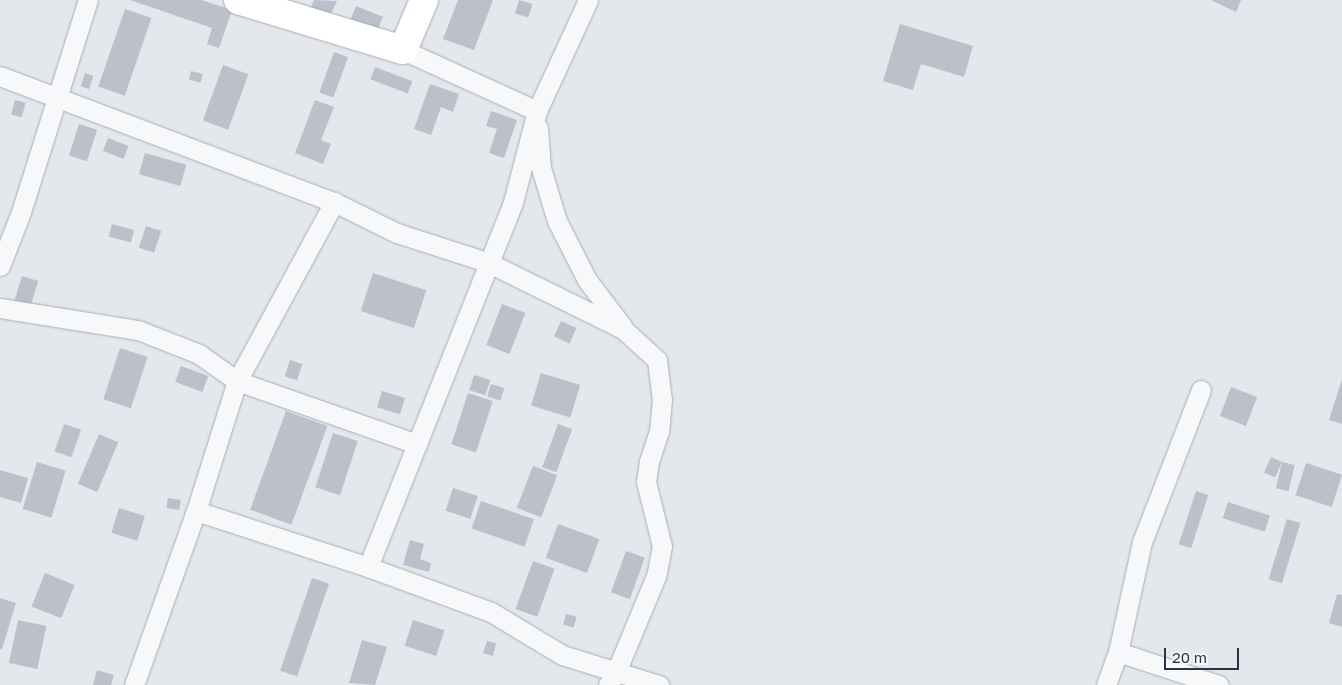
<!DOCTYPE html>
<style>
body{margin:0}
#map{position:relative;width:1342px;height:685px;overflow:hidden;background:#e4e7ec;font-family:"Golos Text",sans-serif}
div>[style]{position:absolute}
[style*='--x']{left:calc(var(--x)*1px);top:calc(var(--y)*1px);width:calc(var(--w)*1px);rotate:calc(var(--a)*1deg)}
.building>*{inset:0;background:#bbc0ca;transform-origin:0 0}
.roads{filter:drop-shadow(0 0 1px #a9aeb7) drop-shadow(0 0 1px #a9aeb7)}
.street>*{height:19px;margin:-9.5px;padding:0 9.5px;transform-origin:9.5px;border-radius:9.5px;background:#f7f8fa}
.secondary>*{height:28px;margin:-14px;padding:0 14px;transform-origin:14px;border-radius:14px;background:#fff}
span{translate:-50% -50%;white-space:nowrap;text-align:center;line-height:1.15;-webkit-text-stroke:4.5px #f4f6f9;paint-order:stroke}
.scale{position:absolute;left:1164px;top:648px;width:75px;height:22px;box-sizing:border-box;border:2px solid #2b3445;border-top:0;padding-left:6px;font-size:15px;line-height:18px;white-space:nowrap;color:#2b3445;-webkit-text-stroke:4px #f4f6f9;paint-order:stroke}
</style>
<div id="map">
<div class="building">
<div style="clip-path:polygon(130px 0,201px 0,232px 10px,219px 48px,207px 44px,212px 28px)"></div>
<div style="clip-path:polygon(314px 0,337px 1px,328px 20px,309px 11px)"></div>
<div style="clip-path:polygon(458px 0,493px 0,474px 50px,443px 39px)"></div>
<div style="left:519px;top:0;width:14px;height:14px;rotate:17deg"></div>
<div style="clip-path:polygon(1211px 0,1241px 0,1236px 12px)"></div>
<div style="left:356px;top:6px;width:29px;height:22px;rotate:22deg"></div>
<div style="left:125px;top:9px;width:28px;height:82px;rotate:19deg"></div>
<div style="clip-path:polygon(900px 24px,973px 46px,964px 77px,921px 64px,913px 90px,883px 81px)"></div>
<div style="left:334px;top:52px;width:15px;height:43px;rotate:20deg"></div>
<div style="left:223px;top:65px;width:27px;height:59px;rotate:20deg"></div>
<div style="left:375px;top:67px;width:40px;height:13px;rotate:21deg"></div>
<div style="left:191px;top:71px;width:12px;height:9px;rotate:14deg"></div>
<div style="left:85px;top:73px;width:9px;height:14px;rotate:18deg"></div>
<div style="clip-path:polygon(430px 84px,459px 94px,453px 112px,441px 107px,431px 135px,414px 129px)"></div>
<div style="left:15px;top:100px;width:11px;height:15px;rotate:15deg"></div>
<div style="clip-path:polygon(315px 100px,334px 107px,321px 140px,331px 144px,323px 164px,295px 153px)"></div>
<div style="clip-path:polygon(491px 111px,517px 120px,504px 158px,489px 153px,497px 129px,486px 126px)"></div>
<div style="left:79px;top:124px;width:19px;height:33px;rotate:18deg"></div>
<div style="left:108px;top:138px;width:22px;height:14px;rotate:21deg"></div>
<div style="left:145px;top:153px;width:43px;height:22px;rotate:16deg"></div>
<div style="left:112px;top:224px;width:23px;height:13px;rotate:15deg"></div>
<div style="left:146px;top:226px;width:16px;height:23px;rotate:18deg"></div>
<div style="left:373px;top:273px;width:56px;height:40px;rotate:18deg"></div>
<div style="left:22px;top:276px;width:17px;height:28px;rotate:17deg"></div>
<div style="left:502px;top:304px;width:25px;height:44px;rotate:21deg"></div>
<div style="left:561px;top:321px;width:17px;height:17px;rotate:24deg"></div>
<div style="left:120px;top:348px;width:29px;height:54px;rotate:18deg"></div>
<div style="left:290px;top:360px;width:13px;height:17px;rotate:18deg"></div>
<div style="left:181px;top:366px;width:29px;height:17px;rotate:20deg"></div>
<div style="left:541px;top:373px;width:41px;height:34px;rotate:17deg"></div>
<div style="left:474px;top:375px;width:17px;height:16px;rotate:17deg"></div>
<div style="clip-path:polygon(1342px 379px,1342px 424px,1329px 420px)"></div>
<div style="left:491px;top:384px;width:14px;height:13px;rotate:17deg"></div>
<div style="left:1231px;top:387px;width:28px;height:31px;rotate:21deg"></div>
<div style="left:382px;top:391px;width:24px;height:17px;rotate:17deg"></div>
<div style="left:468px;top:393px;width:26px;height:54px;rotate:18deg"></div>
<div style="left:286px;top:411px;width:44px;height:105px;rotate:20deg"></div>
<div style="left:64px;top:424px;width:18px;height:29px;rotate:19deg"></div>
<div style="left:558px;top:424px;width:15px;height:46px;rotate:20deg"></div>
<div style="left:333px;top:433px;width:26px;height:57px;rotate:18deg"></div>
<div style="left:99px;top:434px;width:21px;height:54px;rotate:23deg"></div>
<div style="left:1271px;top:457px;width:12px;height:17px;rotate:24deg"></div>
<div style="left:37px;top:462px;width:30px;height:49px;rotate:17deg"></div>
<div style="left:1282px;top:462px;width:13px;height:27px;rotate:13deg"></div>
<div style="left:1306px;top:463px;width:38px;height:34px;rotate:18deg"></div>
<div style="left:533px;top:466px;width:26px;height:45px;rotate:21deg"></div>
<div style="clip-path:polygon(0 470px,28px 478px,21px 503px,0 497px)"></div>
<div style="left:453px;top:488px;width:26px;height:24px;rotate:18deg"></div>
<div style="left:1196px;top:491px;width:13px;height:56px;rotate:18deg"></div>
<div style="left:168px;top:498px;width:13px;height:10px;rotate:9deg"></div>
<div style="left:481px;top:501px;width:56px;height:29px;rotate:19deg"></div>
<div style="left:1228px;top:502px;width:44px;height:17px;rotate:18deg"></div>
<div style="left:119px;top:508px;width:27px;height:26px;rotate:17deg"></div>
<div style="left:1287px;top:519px;width:14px;height:63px;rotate:17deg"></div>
<div style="left:558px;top:524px;width:44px;height:36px;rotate:20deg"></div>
<div style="clip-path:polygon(410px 540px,424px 544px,420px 559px,431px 563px,429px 572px,403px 565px)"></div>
<div style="left:626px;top:551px;width:20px;height:44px;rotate:20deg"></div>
<div style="left:533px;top:561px;width:23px;height:51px;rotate:20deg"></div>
<div style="left:45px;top:573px;width:32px;height:36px;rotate:22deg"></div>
<div style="left:312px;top:578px;width:18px;height:98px;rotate:19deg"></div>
<div style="clip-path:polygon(1337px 594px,1342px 595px,1342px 627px,1329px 623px)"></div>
<div style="clip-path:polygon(0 598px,16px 603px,2px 649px,0 649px)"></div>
<div style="left:566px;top:614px;width:11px;height:11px;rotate:15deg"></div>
<div style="left:18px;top:620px;width:29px;height:44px;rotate:12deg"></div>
<div style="left:413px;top:620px;width:33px;height:27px;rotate:18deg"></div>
<div style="clip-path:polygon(362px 640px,387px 647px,375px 685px,349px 683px)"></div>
<div style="clip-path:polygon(487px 641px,496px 643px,493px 656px,483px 653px)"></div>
<div style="clip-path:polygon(97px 670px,114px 675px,111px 685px,93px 685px)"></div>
</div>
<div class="roads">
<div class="street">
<div style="--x:403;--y:50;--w:147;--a:24.5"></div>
<div style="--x:0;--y:76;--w:357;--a:20.7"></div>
<div style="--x:334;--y:202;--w:70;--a:26.2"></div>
<div style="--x:397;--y:233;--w:95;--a:17.9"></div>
<div style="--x:487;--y:262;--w:152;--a:26.2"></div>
<div style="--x:623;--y:329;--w:46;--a:42.4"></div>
<div style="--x:657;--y:360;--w:39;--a:83"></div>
<div style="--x:662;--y:399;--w:32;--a:95"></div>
<div style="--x:659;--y:431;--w:32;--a:108"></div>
<div style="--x:649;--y:461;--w:21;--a:98"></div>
<div style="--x:646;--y:482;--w:66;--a:76"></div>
<div style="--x:662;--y:546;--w:31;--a:101"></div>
<div style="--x:656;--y:576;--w:104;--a:112.6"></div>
<div style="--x:616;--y:672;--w:15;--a:122"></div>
<div style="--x:538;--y:128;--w:40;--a:85.7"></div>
<div style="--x:541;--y:168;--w:55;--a:73.2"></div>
<div style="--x:557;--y:221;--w:66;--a:63"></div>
<div style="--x:587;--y:280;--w:58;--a:52.7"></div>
<div style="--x:0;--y:266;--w:58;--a:-68.7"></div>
<div style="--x:21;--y:212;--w:222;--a:-72.5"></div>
<div style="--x:0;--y:308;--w:140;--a:9.1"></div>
<div style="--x:138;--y:330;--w:66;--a:21.5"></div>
<div style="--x:199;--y:354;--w:47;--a:35.4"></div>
<div style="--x:237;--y:381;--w:191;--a:19.3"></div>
<div style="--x:196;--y:511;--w:181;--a:18"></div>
<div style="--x:368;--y:567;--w:131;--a:20.1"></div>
<div style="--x:491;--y:612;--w:83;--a:31.2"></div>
<div style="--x:562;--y:655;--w:102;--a:17.2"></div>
<div style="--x:368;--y:567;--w:393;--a:-68.3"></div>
<div style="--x:513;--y:202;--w:94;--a:-75.2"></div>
<div style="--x:537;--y:111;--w:122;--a:-65.3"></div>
<div style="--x:1118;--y:652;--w:106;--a:18.1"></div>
<div style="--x:134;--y:685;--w:185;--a:-70.4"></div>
<div style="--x:196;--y:511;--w:136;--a:-72.5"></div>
<div style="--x:237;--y:381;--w:204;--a:-61.5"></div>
<div style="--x:1106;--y:685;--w:35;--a:-70"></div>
<div style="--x:1118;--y:652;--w:113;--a:-77.7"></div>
<div style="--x:1142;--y:542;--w:163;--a:-68.8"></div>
</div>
<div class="secondary">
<div style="--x:238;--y:0;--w:172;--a:16.9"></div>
<div style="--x:403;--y:50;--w:54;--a:-67.2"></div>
</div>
</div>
<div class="scale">20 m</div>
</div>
